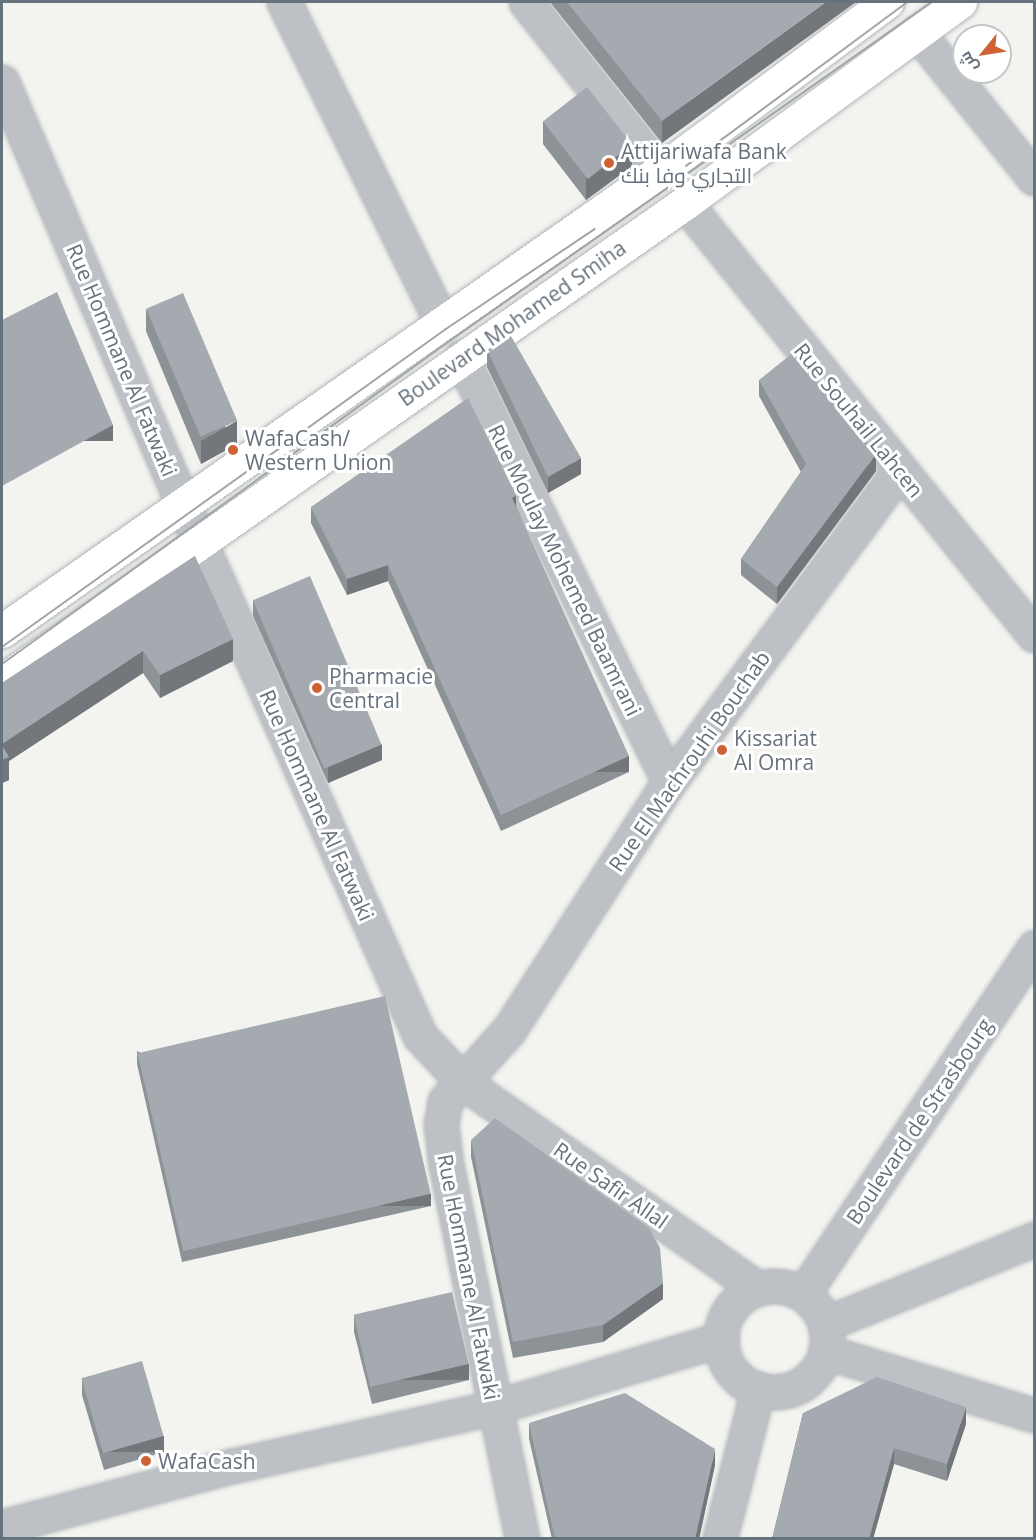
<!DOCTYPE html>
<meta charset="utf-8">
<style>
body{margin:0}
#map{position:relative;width:1036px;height:1540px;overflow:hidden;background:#f3f4f0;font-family:"Open Sans",Cairo,sans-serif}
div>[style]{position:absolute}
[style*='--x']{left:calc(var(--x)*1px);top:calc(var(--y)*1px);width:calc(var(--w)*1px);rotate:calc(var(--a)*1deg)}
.roads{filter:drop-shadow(0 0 2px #b2b6ba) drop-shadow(0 0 2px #b2b6ba)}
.street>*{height:33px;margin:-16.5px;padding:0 16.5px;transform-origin:16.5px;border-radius:16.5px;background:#bdc0c4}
.street>.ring{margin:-16.5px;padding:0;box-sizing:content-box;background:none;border:33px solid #bdc0c4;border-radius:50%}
.secondary>*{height:33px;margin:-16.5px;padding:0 16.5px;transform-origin:16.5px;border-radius:16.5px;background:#fff}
.tram>*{height:1.5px;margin:-0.75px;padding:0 0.75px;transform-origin:0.75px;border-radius:0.75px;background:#a1a5aa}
.wall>*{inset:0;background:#8d9297}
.shaded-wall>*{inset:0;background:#73777b;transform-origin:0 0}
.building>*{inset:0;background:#a4aab0;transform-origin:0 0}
.dots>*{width:16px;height:16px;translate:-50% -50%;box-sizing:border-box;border:3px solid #fff;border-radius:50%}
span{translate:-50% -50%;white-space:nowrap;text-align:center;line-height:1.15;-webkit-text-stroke:6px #fff;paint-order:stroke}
.poi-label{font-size:21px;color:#66727e}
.left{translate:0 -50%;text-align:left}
.street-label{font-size:21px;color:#66727e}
.frame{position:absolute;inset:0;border:3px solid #66727e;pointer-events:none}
.north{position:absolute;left:952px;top:24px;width:60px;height:60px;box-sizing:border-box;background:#fff;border:2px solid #c2c7cb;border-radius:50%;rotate:240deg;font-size:16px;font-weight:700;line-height:24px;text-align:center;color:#66727e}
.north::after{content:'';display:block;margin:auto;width:21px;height:27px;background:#cf6234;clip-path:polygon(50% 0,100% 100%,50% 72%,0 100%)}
</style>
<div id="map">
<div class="roads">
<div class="street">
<div style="--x:284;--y:2;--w:356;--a:63.8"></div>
<div style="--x:526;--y:2;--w:216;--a:51.6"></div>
<div style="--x:917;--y:32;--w:187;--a:51.3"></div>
<div style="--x:2;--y:82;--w:459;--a:66.8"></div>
<div style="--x:183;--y:504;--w:582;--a:65.99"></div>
<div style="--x:420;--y:1036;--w:64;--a:46.9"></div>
<div style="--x:464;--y:1083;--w:358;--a:35"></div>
<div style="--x:685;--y:203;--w:555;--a:51.07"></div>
<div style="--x:461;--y:357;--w:473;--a:63.9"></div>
<div class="ring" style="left:721px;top:1286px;width:73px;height:73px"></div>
<div style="--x:803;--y:1294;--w:417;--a:-56.3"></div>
<div style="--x:825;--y:1324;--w:226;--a:-22.1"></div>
<div style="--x:826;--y:1352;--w:217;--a:16.9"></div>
<div style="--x:2;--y:1527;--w:238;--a:-14.9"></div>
<div style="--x:232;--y:1466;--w:270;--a:-12.6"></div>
<div style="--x:495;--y:1407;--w:237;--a:-16.7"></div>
<div style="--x:522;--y:1538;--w:381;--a:-101.5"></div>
<div style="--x:446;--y:1165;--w:41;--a:-97"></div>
<div style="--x:441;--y:1124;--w:23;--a:-80"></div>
<div style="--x:445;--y:1101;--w:96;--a:-48"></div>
<div style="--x:509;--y:1030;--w:295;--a:-57.2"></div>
<div style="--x:669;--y:782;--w:387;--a:-53.5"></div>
<div style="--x:720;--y:1538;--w:154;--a:-75.7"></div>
</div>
<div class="secondary">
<div style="--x:2;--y:631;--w:803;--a:-34.96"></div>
<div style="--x:660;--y:171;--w:283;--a:-36.7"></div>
<div style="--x:2;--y:681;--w:834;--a:-34.99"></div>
<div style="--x:685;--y:203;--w:341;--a:-36.2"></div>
</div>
</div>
<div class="tram">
<div style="--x:686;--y:166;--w:276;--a:-36.5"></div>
<div style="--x:2;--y:647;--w:546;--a:-35.61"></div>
<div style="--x:446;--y:329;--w:179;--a:-33.9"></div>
<div style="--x:2;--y:664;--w:554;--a:-35.81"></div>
<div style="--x:451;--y:340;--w:588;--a:-35.1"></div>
</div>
<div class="wall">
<div style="clip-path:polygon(550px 2px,754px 2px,662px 143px)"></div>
<div style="clip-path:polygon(543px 121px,632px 166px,586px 200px,543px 144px)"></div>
<div style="clip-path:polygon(146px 309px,237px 444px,201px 464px,146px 331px)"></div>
<div style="clip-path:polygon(487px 350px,581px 474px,548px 493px,487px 367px)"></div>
<div style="clip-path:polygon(759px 380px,876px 471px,777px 604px,741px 575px,741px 559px,801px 472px,759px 396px)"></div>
<div style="clip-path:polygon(516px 506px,629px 772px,501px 831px,388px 581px,347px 595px,311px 523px,311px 507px)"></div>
<div style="clip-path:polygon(195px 556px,233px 661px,160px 698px,143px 673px,9px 761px,9px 780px,2px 783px,2px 683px)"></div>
<div style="clip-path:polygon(253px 600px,382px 760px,328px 783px,253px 616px)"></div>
<div style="clip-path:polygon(137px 1051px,431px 1206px,182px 1262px,137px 1064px)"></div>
<div style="clip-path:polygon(471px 1140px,663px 1299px,603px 1342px,513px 1358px,471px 1157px)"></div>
<div style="clip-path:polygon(354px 1316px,469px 1380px,372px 1404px,354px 1332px)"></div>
<div style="clip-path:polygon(82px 1379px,164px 1452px,104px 1470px,82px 1395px)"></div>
<div style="clip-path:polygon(803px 1413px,966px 1424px,947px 1481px,894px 1464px,873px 1539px,772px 1539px)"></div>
<div style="clip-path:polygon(529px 1423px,715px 1465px,699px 1539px,552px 1539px,529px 1439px)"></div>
</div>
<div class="shaded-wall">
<div style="clip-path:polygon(826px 2px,856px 2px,662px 143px,662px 121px)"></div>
<div style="clip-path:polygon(632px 144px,632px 166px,586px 200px,586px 177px)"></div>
<div style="clip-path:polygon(237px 421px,237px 444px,201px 464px,201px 441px)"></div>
<div style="left:113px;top:425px;width:16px;height:127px;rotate:90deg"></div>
<div style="clip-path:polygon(876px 454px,876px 471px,777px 604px,777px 587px)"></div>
<div style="clip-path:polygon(581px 458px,581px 474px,548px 493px,548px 477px)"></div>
<div style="clip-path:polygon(516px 495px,516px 512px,512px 498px)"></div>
<div style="clip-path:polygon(388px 565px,388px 581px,347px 595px,347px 579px)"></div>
<div style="clip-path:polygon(233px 639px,233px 661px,160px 698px,160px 675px)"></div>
<div style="clip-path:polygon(143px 651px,143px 673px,9px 761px,9px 780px,2px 783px,2px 744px)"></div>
<div style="clip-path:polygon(382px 744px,382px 760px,328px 783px,328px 766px)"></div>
<div style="left:629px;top:756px;width:16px;height:141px;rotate:90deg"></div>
<div style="left:431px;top:1194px;width:12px;height:255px;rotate:90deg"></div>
<div style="clip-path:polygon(663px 1283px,663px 1299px,603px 1342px,603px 1325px)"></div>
<div style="left:469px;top:1364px;width:16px;height:100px;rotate:90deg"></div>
<div style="clip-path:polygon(966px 1407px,966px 1424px,947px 1481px,947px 1464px)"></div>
<div style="left:164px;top:1436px;width:16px;height:63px;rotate:90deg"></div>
<div style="clip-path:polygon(894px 1448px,894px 1464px,873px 1539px,869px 1539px)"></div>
<div style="clip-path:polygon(715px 1449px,715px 1465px,699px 1539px,695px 1539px)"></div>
</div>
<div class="building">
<div style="clip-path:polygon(567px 2px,754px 2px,755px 3px,757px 2px,826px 2px,662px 121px)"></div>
<div style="left:587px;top:87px;width:73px;height:56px;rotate:52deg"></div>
<div style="clip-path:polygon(57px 292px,113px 425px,2px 486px,2px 320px)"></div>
<div style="left:183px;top:293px;width:139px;height:40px;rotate:67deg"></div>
<div style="clip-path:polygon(511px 336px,581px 458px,548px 477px,487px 350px)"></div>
<div style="clip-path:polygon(794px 352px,876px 454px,777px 587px,741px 559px,806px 464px,759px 380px)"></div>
<div style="clip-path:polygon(468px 398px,516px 495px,512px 498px,629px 756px,501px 815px,388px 565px,347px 579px,311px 507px)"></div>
<div style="clip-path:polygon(195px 556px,233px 639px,160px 675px,143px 651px,2px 744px,2px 683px)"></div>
<div style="left:310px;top:576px;width:183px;height:62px;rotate:67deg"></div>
<div style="clip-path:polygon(2px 745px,9px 757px,2px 760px)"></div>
<div style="left:385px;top:996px;width:203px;height:254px;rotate:77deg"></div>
<div style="clip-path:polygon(495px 1118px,649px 1228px,660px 1248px,663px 1283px,603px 1325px,513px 1342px,471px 1140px)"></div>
<div style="left:452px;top:1292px;width:74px;height:101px;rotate:77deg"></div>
<div style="left:142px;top:1361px;width:78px;height:63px;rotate:74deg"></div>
<div style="clip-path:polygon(877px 1377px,966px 1407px,947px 1464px,894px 1448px,869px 1539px,772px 1539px,803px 1413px)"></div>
<div style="clip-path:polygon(625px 1393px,715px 1449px,695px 1539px,555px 1539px,529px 1423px)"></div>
</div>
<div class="dots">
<div style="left:609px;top:163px;background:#cf6234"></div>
<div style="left:233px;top:450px;background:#cf6234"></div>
<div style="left:317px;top:688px;background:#cf6234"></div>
<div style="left:722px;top:750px;background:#cf6234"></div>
<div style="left:146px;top:1461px;background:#cf6234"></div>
</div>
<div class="poi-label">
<span class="left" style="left:621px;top:163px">Attijariwafa Bank<br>التجاري وفا بنك</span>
<span class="left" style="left:245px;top:450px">WafaCash/<br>Western Union</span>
<span class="left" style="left:329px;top:688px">Pharmacie<br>Central</span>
<span class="left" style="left:734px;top:750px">Kissariat<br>Al Omra</span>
<span class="left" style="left:158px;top:1461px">WafaCash</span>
</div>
<div class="street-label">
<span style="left:512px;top:323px;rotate:-35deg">Boulevard Mohamed Smiha</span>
<span style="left:122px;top:360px;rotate:67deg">Rue Hommane Al Fatwaki</span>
<span style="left:859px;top:420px;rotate:51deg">Rue Souhail Lahcen</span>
<span style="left:565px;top:570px;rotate:64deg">Rue Moulay Mohemed Baamrani</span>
<span style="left:689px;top:761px;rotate:-55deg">Rue El Machrouhi Bouchab</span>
<span style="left:317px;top:805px;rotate:66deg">Rue Hommane Al Fatwaki</span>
<span style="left:919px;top:1121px;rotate:-56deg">Boulevard de Strasbourg</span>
<span style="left:611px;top:1185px;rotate:35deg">Rue Safir Allal</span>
<span style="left:469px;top:1277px;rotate:79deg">Rue Hommane Al Fatwaki</span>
</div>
<div class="frame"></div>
<div class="north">ش</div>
</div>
